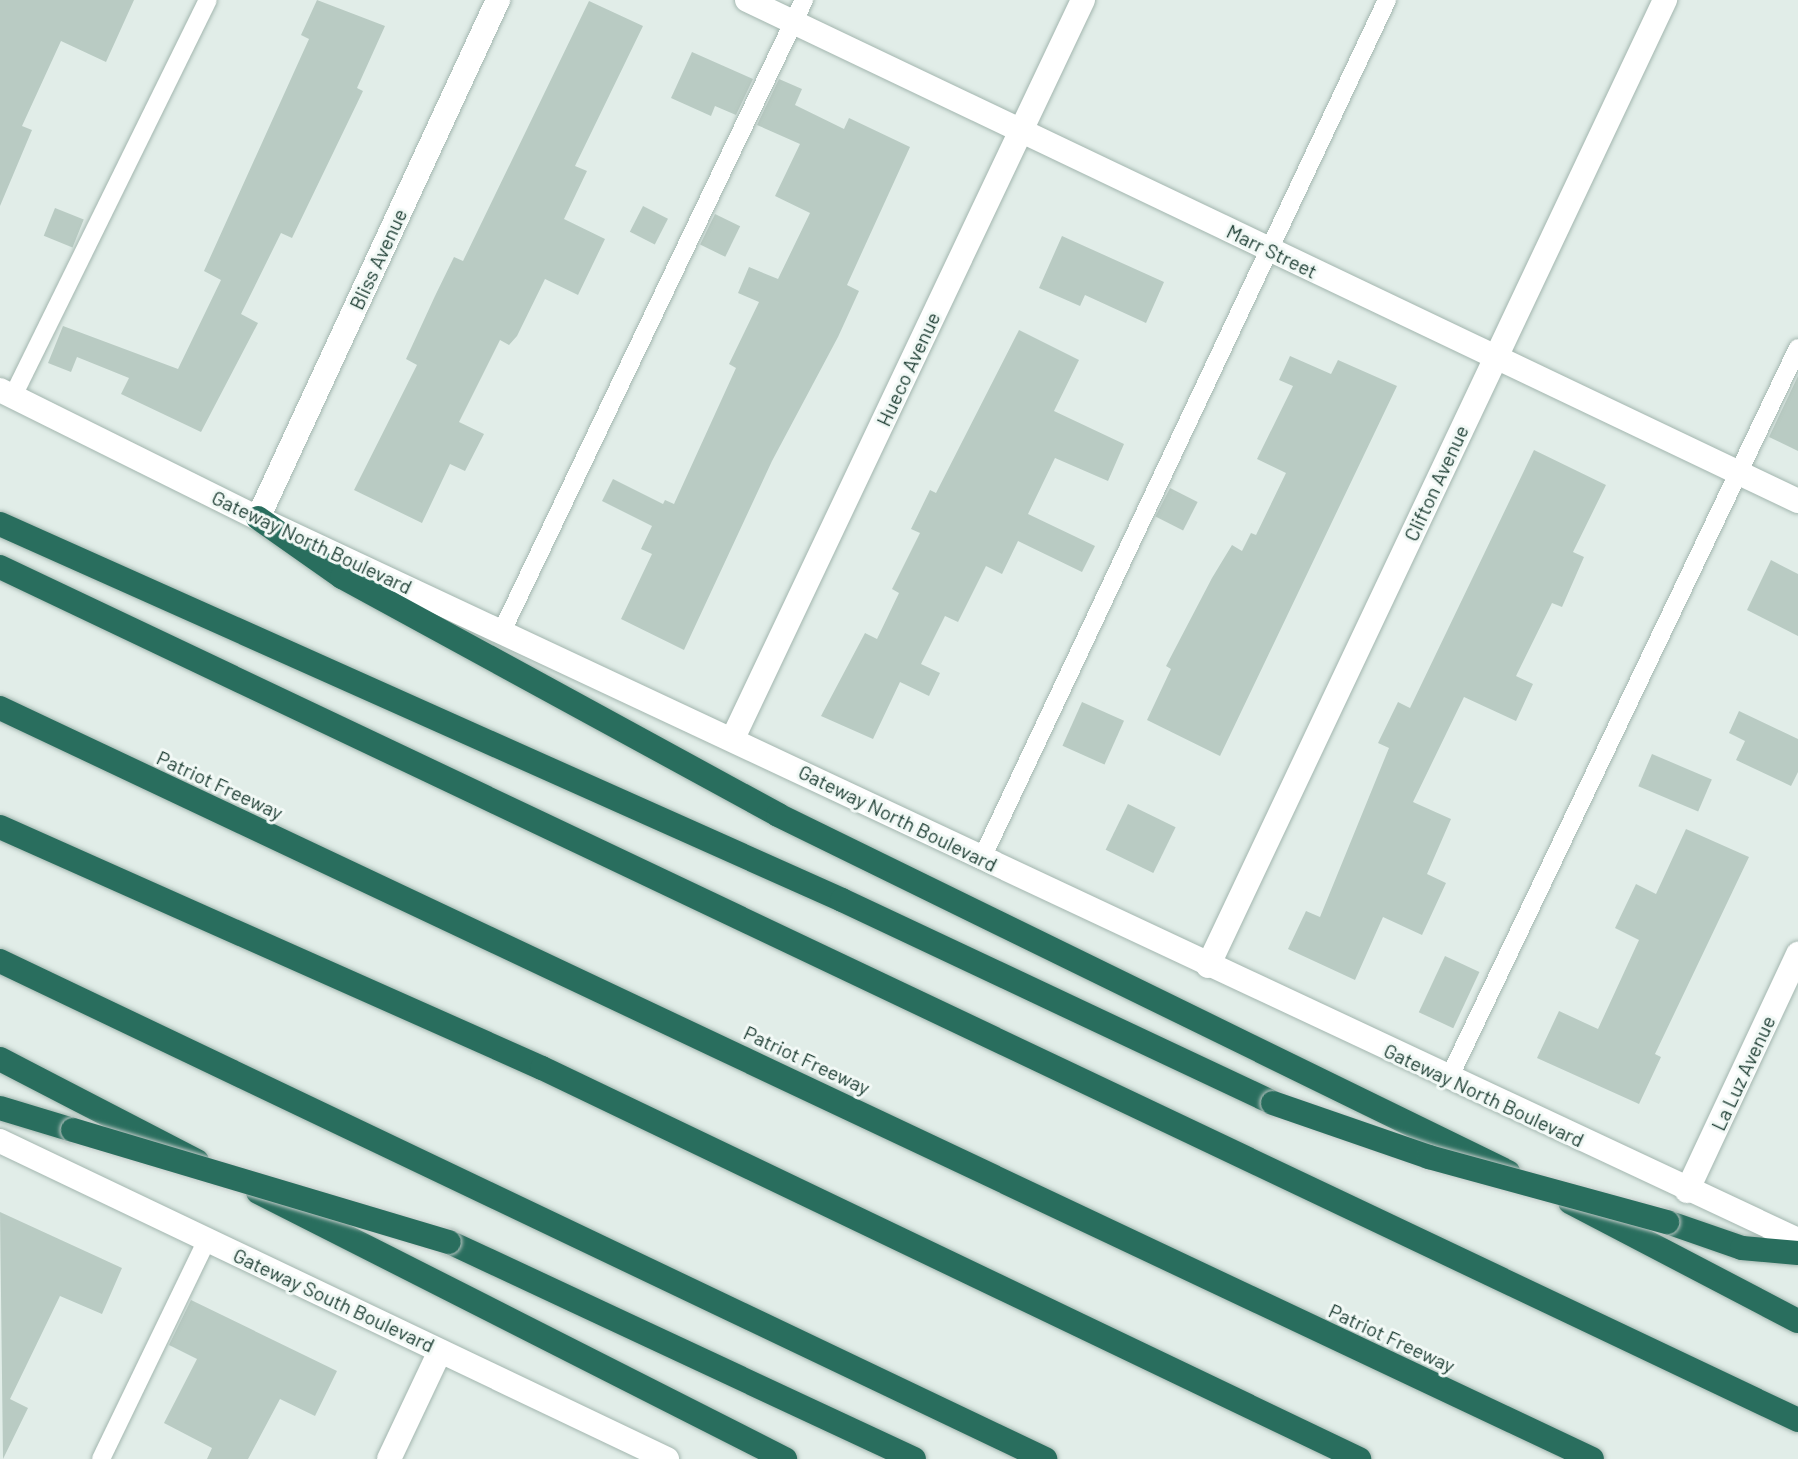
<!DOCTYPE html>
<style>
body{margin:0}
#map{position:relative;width:1798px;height:1459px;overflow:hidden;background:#e1ede8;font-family:Barlow,sans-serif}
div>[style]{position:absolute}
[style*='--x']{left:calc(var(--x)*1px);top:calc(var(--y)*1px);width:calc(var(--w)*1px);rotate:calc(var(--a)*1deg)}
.building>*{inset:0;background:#b9cbc3;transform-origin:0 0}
.roads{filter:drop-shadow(0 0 2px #a3b6af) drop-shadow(0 0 2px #a3b6af)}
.lane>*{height:18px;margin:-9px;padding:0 9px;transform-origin:9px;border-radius:9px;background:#fff}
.street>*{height:24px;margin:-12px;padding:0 12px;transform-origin:12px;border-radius:12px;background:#fff}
.secondary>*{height:24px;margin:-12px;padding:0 12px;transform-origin:12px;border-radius:12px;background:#fff}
.highway>*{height:24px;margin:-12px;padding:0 12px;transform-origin:12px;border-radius:12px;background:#296e5e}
.bridges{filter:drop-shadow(0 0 2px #c1cac7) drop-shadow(0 0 2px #c1cac7)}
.highway-bridge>*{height:24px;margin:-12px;padding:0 12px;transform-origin:12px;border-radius:12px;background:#296e5e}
span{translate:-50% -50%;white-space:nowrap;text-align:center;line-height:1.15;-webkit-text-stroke:6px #f2f9f6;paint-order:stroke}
.street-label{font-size:20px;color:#204036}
</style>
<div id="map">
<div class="building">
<div style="clip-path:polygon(0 0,134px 0,106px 62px,61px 41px,22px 126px,32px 130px,0 206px)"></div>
<div style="clip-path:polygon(317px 0,385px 26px,357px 88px,363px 91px,292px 238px,281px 233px,241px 314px,258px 323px,201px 432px,121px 394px,129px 378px,77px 357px,71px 372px,48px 363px,63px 326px,178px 369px,221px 280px,204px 271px,309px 39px,301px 35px)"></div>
<div style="clip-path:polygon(589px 1px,643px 26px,575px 166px,587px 171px,564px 219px,605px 239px,578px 295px,545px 279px,517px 336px,509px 345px,500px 340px,459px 422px,484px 434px,465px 471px,450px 464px,422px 523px,354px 490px,417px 365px,406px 359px,435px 296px,454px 257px,463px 261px)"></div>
<div style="clip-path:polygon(692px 52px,753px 79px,736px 115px,715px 106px,711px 116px,671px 98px)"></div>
<div style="clip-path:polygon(779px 79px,802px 89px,795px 105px,844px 129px,849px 118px,910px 147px,847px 285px,859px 291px,838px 337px,772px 461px,684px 650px,621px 619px,652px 554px,641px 549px,652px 526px,602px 501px,613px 479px,663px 504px,665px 500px,674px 504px,736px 368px,729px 364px,759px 302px,738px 293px,749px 267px,778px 279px,810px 213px,775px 196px,800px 144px,757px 125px)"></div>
<div style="left:643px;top:206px;width:28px;height:29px;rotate:27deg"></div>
<div style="left:55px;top:208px;width:31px;height:30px;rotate:22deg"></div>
<div style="left:715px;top:214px;width:28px;height:34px;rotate:26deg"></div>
<div style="clip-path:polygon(1062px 236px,1164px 282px,1146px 323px,1085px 295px,1080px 306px,1039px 288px)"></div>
<div style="clip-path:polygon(1019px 330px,1079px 360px,1054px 411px,1124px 444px,1108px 481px,1055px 458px,1028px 514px,1095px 546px,1082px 572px,1018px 541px,1002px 574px,986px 566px,958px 622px,945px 616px,921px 664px,940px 673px,929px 696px,900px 682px,873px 739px,821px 716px,865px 633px,877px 639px,899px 593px,892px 589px,920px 533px,911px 529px,930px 490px,936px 493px)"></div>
<div style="clip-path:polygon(1290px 356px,1331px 374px,1338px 360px,1397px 386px,1220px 756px,1147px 720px,1171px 669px,1166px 666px,1212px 578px,1232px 545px,1242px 551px,1251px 533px,1256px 535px,1286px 473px,1257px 459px,1293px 386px,1279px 380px)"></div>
<div style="clip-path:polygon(1798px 376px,1798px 451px,1769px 437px)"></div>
<div style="clip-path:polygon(1534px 450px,1606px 485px,1573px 552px,1584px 557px,1562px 607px,1552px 603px,1516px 676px,1533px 684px,1516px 721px,1464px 697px,1413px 802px,1451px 819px,1427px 874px,1446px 883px,1422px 935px,1383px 917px,1355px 980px,1288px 949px,1306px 911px,1320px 917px,1389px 748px,1378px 743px,1398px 702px,1410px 708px)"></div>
<div style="left:1170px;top:488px;width:31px;height:32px;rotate:27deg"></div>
<div style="clip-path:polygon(1771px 560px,1798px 574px,1798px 636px,1747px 610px)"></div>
<div style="left:1082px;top:702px;width:46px;height:48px;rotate:24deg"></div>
<div style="clip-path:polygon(1739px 711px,1798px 739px,1798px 772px,1791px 786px,1736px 760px,1745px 741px,1729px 733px)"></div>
<div style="left:1652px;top:754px;width:65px;height:35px;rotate:23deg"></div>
<div style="left:1128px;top:804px;width:53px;height:51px;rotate:26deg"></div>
<div style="clip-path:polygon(1686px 829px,1749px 857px,1655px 1054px,1661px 1057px,1639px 1104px,1537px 1058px,1559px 1011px,1598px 1029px,1639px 940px,1615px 928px,1636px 884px,1656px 894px)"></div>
<div style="left:1445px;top:956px;width:38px;height:62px;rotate:25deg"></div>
<div style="clip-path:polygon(0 1212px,122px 1268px,102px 1314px,60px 1296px,10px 1399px,28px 1408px,3px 1459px)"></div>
<div style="clip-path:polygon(191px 1300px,337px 1371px,315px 1416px,280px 1399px,248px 1459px,207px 1459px,212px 1448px,164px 1423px,197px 1359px,169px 1345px)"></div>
</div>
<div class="roads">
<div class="lane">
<div style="--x:13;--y:396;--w:441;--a:-63.8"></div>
<div style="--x:502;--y:631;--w:700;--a:-64.42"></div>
<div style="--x:982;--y:858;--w:949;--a:-64.73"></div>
<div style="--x:1449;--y:1078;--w:809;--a:-64.45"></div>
<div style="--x:101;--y:1459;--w:243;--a:-64.2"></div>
</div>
<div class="street">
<div style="--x:747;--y:0;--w:1164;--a:25.49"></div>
<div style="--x:258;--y:518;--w:571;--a:-65.14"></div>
<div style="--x:733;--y:738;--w:817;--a:-64.63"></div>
<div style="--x:1208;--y:966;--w:1069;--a:-64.68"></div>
<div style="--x:1687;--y:1191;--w:262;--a:-64.9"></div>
<div style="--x:389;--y:1459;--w:119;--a:-64.7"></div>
</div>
<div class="secondary">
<div style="--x:0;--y:390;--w:288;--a:26.4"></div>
<div style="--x:258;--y:518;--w:1701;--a:25.12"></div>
<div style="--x:0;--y:1141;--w:739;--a:25.49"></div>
</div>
<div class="highway">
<div style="--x:258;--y:518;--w:103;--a:35.1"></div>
<div style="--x:342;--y:577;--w:497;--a:28.6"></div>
<div style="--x:778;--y:815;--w:813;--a:26.06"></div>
<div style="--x:0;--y:524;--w:922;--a:24.06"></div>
<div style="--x:842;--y:900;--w:476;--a:25.2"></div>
<div style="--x:0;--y:567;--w:1990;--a:25.38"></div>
<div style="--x:0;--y:708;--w:1760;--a:25.25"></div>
<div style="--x:0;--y:827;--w:593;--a:23.97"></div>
<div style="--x:542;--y:1068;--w:906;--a:25.57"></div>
<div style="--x:0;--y:961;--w:1158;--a:25.48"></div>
<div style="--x:0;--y:1059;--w:222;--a:27.4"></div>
<div style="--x:0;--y:1108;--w:76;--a:16.8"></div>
<div style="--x:258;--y:1192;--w:591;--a:26.87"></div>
<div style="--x:1570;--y:1202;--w:257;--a:27.6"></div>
<div style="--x:1667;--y:1222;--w:79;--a:19.1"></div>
<div style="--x:1742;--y:1248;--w:56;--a:5.1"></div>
<div style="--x:449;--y:1242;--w:513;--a:25.02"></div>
</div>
</div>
<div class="bridges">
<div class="highway-bridge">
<div style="--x:1273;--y:1103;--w:165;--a:19.1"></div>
<div style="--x:1429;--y:1157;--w:247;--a:15.3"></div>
<div style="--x:73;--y:1130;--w:392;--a:16.6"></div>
</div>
</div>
<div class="street-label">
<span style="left:1272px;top:251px;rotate:26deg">Marr Street</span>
<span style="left:378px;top:259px;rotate:-65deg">Bliss Avenue</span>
<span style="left:908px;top:369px;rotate:-65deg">Hueco Avenue</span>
<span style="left:1436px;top:483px;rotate:-65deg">Clifton Avenue</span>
<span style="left:312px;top:542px;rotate:25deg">Gateway North Boulevard</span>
<span style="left:220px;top:785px;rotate:25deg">Patriot Freeway</span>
<span style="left:898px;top:818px;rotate:26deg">Gateway North Boulevard</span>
<span style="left:807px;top:1060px;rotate:25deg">Patriot Freeway</span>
<span style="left:1743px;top:1073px;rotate:-65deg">La Luz Avenue</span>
<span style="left:1484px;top:1095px;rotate:25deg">Gateway North Boulevard</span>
<span style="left:334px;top:1300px;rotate:25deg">Gateway South Boulevard</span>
<span style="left:1392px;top:1338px;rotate:25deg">Patriot Freeway</span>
</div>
</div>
